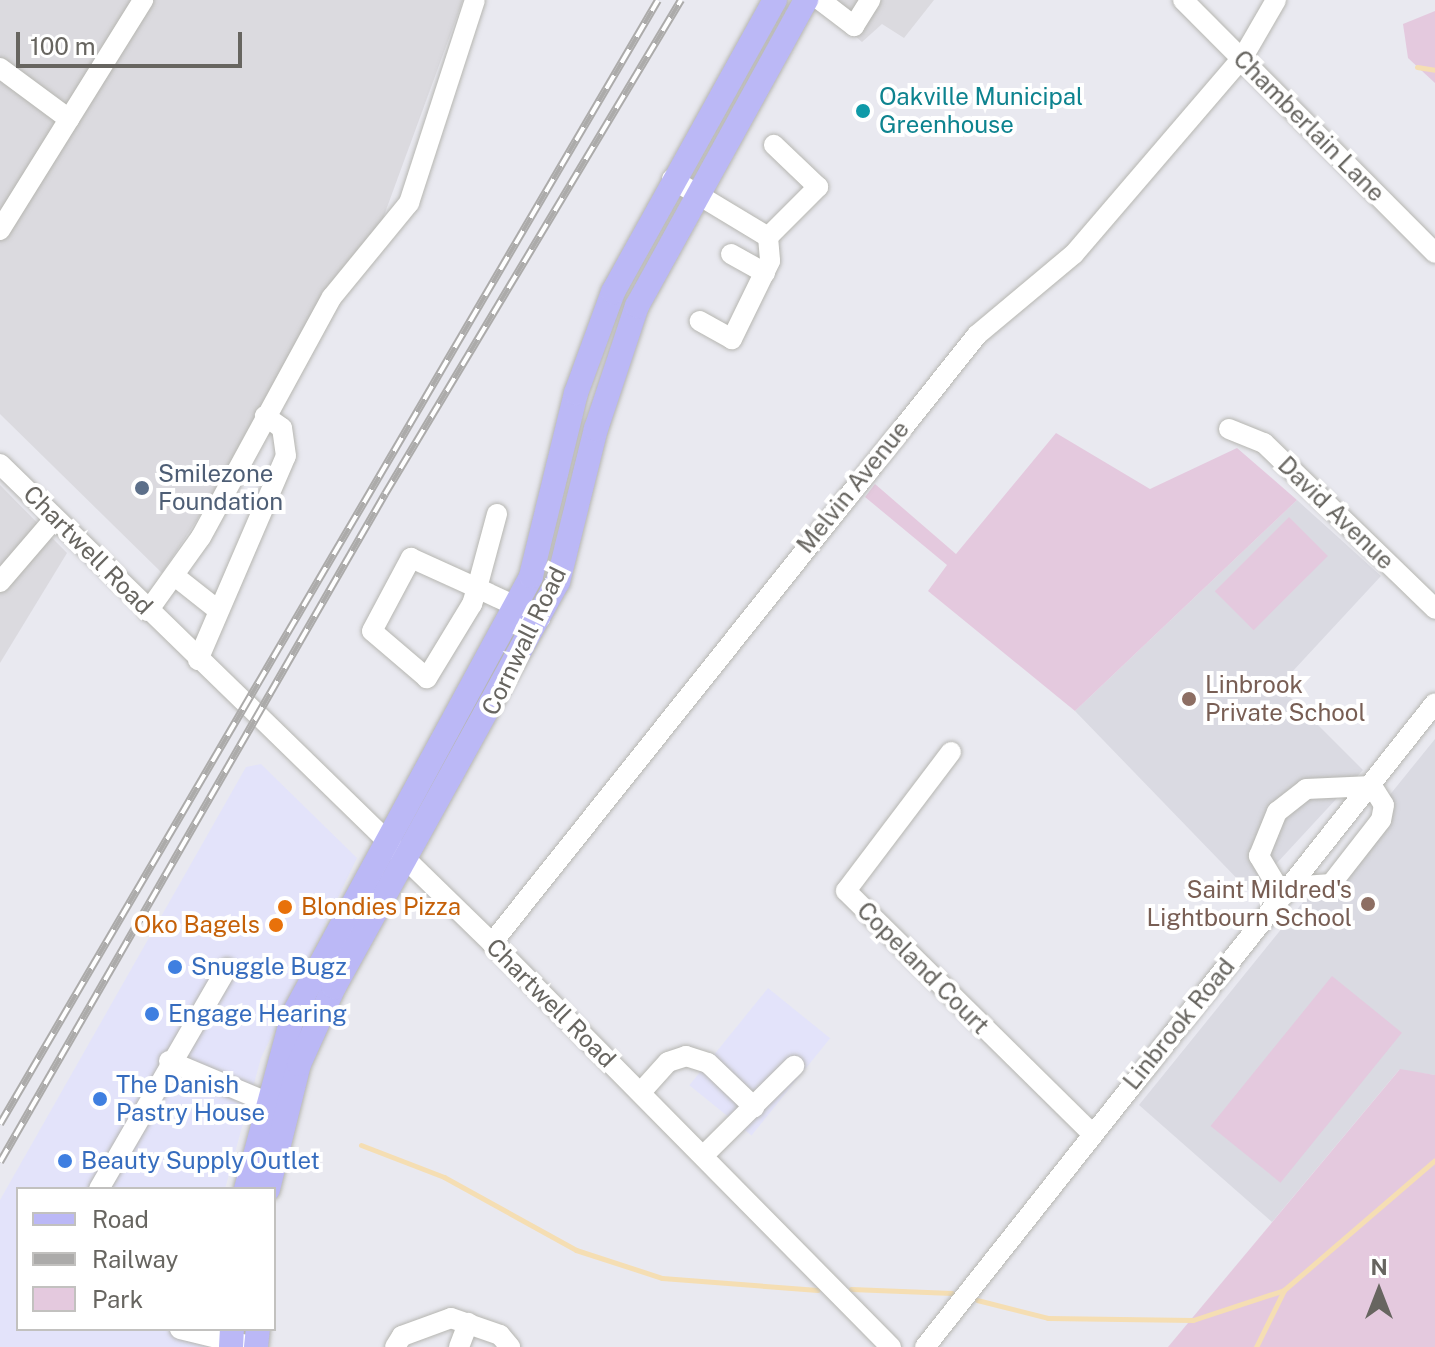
<!DOCTYPE html>
<style>
body{margin:0}
#map{position:relative;width:1435px;height:1347px;overflow:hidden;background:#e9e9f0;font-family:"Public Sans",sans-serif}
div>[style]{position:absolute}
[style*='--x']{left:calc(var(--x)*1px);top:calc(var(--y)*1px);width:calc(var(--w)*1px);rotate:calc(var(--a)*1deg)}
.commercial>*{inset:0;background:#e3e3fa;transform-origin:0 0}
.industrial>*{inset:0;background:#dbdadf}
.education>*{inset:0;background:#dadae2}
.green>*{inset:0;background:#e4c9de;transform-origin:0 0}
.stream>*{height:5px;margin:-2.5px;padding:0 2.5px;transform-origin:2.5px;border-radius:2.5px;background:#f5deb3}
.roads{filter:drop-shadow(0 0 2px #b6b6b1) drop-shadow(0 0 2px #b6b6b1)}
.minor>*{height:20px;margin:-10px;padding:0 10px;transform-origin:10px;border-radius:10px;background:#fff}
.major>*{height:24px;margin:-12px;padding:0 12px;transform-origin:12px;border-radius:12px;background:#bbb8f6}
.rail>*{height:8px;margin-top:-4px;transform-origin:0;background:repeating-linear-gradient(90deg,#fff 0 15px,#acabaa 0 30px);box-sizing:border-box;border-block:2px solid #acabaa}
.dots>*{width:22px;height:22px;translate:-50% -50%;box-sizing:border-box;border:4px solid #fff;border-radius:50%}
span{translate:-50% -50%;white-space:nowrap;text-align:center;line-height:1.15;-webkit-text-stroke:8px #fff;paint-order:stroke}
.culture-label{font-size:24px;color:#0d838f}
.left{translate:0 -50%;text-align:left}
.street-label{font-size:24px;color:#676560}
.service-label{font-size:24px;color:#4e5e75}
.education-label{font-size:24px;color:#785e54}
.right{translate:-100% -50%;text-align:right}
.food-label{font-size:24px;color:#c56008}
.shop-label{font-size:24px;color:#366cbe}
.legend{position:absolute;left:16px;top:1187px;width:260px;height:144px;box-sizing:border-box;background:#fff;border:2px solid #c2c1bf;margin:0;padding:10px 14px;list-style:none;font-size:24px;color:#676560}
.legend li{display:flex;align-items:center;gap:16px;height:40px}
.legend b{width:40px;border:2px solid #c2c1bf}
.north{position:absolute;left:1339px;top:1251px;width:80px;height:80px;-webkit-text-stroke:6px #fff;paint-order:stroke;rotate:0deg;font-size:22px;font-weight:700;line-height:32px;text-align:center;color:#676560}
.north::after{content:'';display:block;margin:auto;width:28px;height:36px;background:#676560;clip-path:polygon(50% 0,100% 100%,50% 72%,0 100%)}
.scale{position:absolute;left:16px;top:32px;width:226px;height:36px;box-sizing:border-box;border:4px solid #676560;border-top:0;padding-left:10px;font-size:24px;line-height:28px;white-space:nowrap;color:#676560;-webkit-text-stroke:6px #fff;paint-order:stroke}
</style>
<div id="map">
<div class="commercial">
<div style="clip-path:polygon(261px 764px,357px 858px,261px 1058px,225px 1189px,18px 1189px,18px 1329px,209px 1329px,208px 1347px,0 1347px,0 1200px,246px 767px)"></div>
<div style="left:768px;top:988px;width:80px;height:125px;rotate:39deg"></div>
</div>
<div class="industrial">
<div style="clip-path:polygon(0 0,463px 0,367px 262px,162px 573px,0 414px)"></div>
<div style="clip-path:polygon(838px 0,934px 0,904px 38px,882px 24px,862px 42px,830px 14px)"></div>
<div style="clip-path:polygon(0 485px,67px 553px,0 663px)"></div>
</div>
<div class="education">
<div style="clip-path:polygon(1297px 500px,1381px 576px,1279px 686px,1363px 770px,1250px 892px,1075px 711px)"></div>
<div style="clip-path:polygon(1435px 739px,1435px 1075px,1399px 1070px,1272px 1222px,1139px 1105px)"></div>
</div>
<div class="green">
<div style="clip-path:polygon(1435px 11px,1435px 83px,1408px 58px,1403px 24px)"></div>
<div style="clip-path:polygon(1056px 433px,1150px 489px,1237px 448px,1297px 500px,1075px 711px,928px 591px,947px 565px,865px 497px,875px 484px,956px 554px)"></div>
<div style="left:1289px;top:517px;width:55px;height:105px;rotate:45deg"></div>
<div style="left:1332px;top:976px;width:90px;height:193px;rotate:39deg"></div>
<div style="clip-path:polygon(1400px 1069px,1435px 1075px,1435px 1347px,1168px 1347px)"></div>
</div>
<div class="stream">
<div style="--x:1417;--y:67;--w:18;--a:9"></div>
<div style="--x:361;--y:1145;--w:89;--a:21.1"></div>
<div style="--x:444;--y:1177;--w:151;--a:28.9"></div>
<div style="--x:576;--y:1250;--w:90;--a:18"></div>
<div style="--x:662;--y:1278;--w:156;--a:4.4"></div>
<div style="--x:851;--y:1289;--w:101;--a:2.3"></div>
<div style="--x:977;--y:1300;--w:73;--a:14.2"></div>
<div style="--x:1048;--y:1318;--w:145;--a:0.8"></div>
<div style="--x:1193;--y:1320;--w:96;--a:-18.2"></div>
<div style="--x:1256;--y:1347;--w:64;--a:-63.8"></div>
<div style="--x:1284;--y:1290;--w:199;--a:-40.7"></div>
</div>
<div class="roads">
<div class="minor">
<div style="--x:820;--y:0;--w:43;--a:37.4"></div>
<div style="--x:854;--y:26;--w:31;--a:-58"></div>
<div style="--x:1183;--y:0;--w:357;--a:45.1"></div>
<div style="--x:0;--y:68;--w:86;--a:36.5"></div>
<div style="--x:672;--y:179;--w:112;--a:31.1"></div>
<div style="--x:768;--y:237;--w:24;--a:85"></div>
<div style="--x:770;--y:261;--w:87;--a:116"></div>
<div style="--x:732;--y:339;--w:37;--a:-151"></div>
<div style="--x:0;--y:230;--w:271;--a:-58.1"></div>
<div style="--x:768;--y:237;--w:71;--a:-45"></div>
<div style="--x:818;--y:187;--w:61;--a:-136.3"></div>
<div style="--x:731;--y:254;--w:39;--a:29"></div>
<div style="--x:1229;--y:429;--w:38;--a:22"></div>
<div style="--x:1264;--y:443;--w:238;--a:44.1"></div>
<div style="--x:0;--y:464;--w:687;--a:44.23"></div>
<div style="--x:492;--y:943;--w:568;--a:45.36"></div>
<div style="--x:497;--y:514;--w:77;--a:105.1"></div>
<div style="--x:477;--y:588;--w:17;--a:107"></div>
<div style="--x:472;--y:604;--w:87;--a:121.3"></div>
<div style="--x:427;--y:678;--w:72;--a:-139.5"></div>
<div style="--x:372;--y:631;--w:83;--a:-61.9"></div>
<div style="--x:411;--y:558;--w:72;--a:24.4"></div>
<div style="--x:477;--y:588;--w:45;--a:24.9"></div>
<div style="--x:518;--y:607;--w:25;--a:27"></div>
<div style="--x:176;--y:577;--w:53;--a:38.2"></div>
<div style="--x:0;--y:582;--w:84;--a:-49.3"></div>
<div style="--x:148;--y:611;--w:91;--a:-54.4"></div>
<div style="--x:201;--y:537;--w:273;--a:-61.4"></div>
<div style="--x:332;--y:297;--w:122;--a:-50.7"></div>
<div style="--x:409;--y:203;--w:213;--a:-72"></div>
<div style="--x:198;--y:660;--w:222;--a:-66.7"></div>
<div style="--x:286;--y:456;--w:28;--a:-98"></div>
<div style="--x:282;--y:428;--w:21;--a:-145"></div>
<div style="--x:951;--y:752;--w:174;--a:127.1"></div>
<div style="--x:846;--y:891;--w:346;--a:44.6"></div>
<div style="--x:1283;--y:896;--w:47;--a:-121"></div>
<div style="--x:1259;--y:856;--w:48;--a:-67.8"></div>
<div style="--x:1277;--y:812;--w:37;--a:-38"></div>
<div style="--x:1306;--y:789;--w:66;--a:-2.6"></div>
<div style="--x:1372;--y:786;--w:22;--a:58"></div>
<div style="--x:1384;--y:805;--w:15;--a:101"></div>
<div style="--x:1381;--y:820;--w:81;--a:128"></div>
<div style="--x:1331;--y:884;--w:41;--a:175.8"></div>
<div style="--x:492;--y:943;--w:778;--a:-51.42"></div>
<div style="--x:977;--y:335;--w:126;--a:-39.9"></div>
<div style="--x:1074;--y:254;--w:260;--a:-49.4"></div>
<div style="--x:1243;--y:57;--w:66;--a:-59.9"></div>
<div style="--x:169;--y:1061;--w:106;--a:22.7"></div>
<div style="--x:641;--y:1092;--w:40;--a:-48"></div>
<div style="--x:668;--y:1062;--w:19;--a:-18"></div>
<div style="--x:686;--y:1056;--w:23;--a:18"></div>
<div style="--x:708;--y:1063;--w:64;--a:43.7"></div>
<div style="--x:704;--y:1155;--w:127;--a:-44.7"></div>
<div style="--x:99;--y:1189;--w:255;--a:-59.9"></div>
<div style="--x:180;--y:1329;--w:68;--a:13.6"></div>
<div style="--x:395;--y:1347;--w:13;--a:-58"></div>
<div style="--x:402;--y:1336;--w:52;--a:-20.2"></div>
<div style="--x:451;--y:1318;--w:52;--a:19.1"></div>
<div style="--x:500;--y:1335;--w:16;--a:50"></div>
<div style="--x:459;--y:1347;--w:26;--a:-69"></div>
<div style="--x:925;--y:1347;--w:821;--a:-51.62"></div>
</div>
<div class="major">
<div style="--x:246;--y:1189;--w:180;--a:-74.9"></div>
<div style="--x:293;--y:1015;--w:499;--a:-61.5"></div>
<div style="--x:531;--y:576;--w:188;--a:-76.2"></div>
<div style="--x:576;--y:393;--w:108;--a:-69.9"></div>
<div style="--x:613;--y:292;--w:334;--a:-61"></div>
<div style="--x:268;--y:1189;--w:129;--a:-76.1"></div>
<div style="--x:299;--y:1064;--w:85;--a:-65.6"></div>
<div style="--x:334;--y:987;--w:463;--a:-61.1"></div>
<div style="--x:558;--y:582;--w:158;--a:-76.1"></div>
<div style="--x:596;--y:429;--w:130;--a:-71.6"></div>
<div style="--x:637;--y:306;--w:350;--a:-61.1"></div>
<div style="--x:231;--y:1347;--w:18;--a:-87"></div>
<div style="--x:256;--y:1347;--w:18;--a:-84"></div>
</div>
</div>
<div class="rail">
<div style="--x:0;--y:1124;--w:1302;--a:-59.65"></div>
<div style="--x:0;--y:1162;--w:771;--a:-60.04"></div>
<div style="--x:385;--y:494;--w:576;--a:-59.07"></div>
</div>
<div class="dots">
<div style="left:863px;top:111px;background:#0f9aa8"></div>
<div style="left:142px;top:488px;background:#5c6f8a"></div>
<div style="left:1189px;top:699px;background:#8d6e63"></div>
<div style="left:1368px;top:904px;background:#8d6e63"></div>
<div style="left:285px;top:907px;background:#e8710a"></div>
<div style="left:276px;top:925px;background:#e8710a"></div>
<div style="left:175px;top:967px;background:#3f7fe0"></div>
<div style="left:152px;top:1014px;background:#3f7fe0"></div>
<div style="left:100px;top:1099px;background:#3f7fe0"></div>
<div style="left:65px;top:1161px;background:#3f7fe0"></div>
</div>
<div class="culture-label">
<span class="left" style="left:879px;top:111px">Oakville Municipal<br>Greenhouse</span>
</div>
<div class="street-label">
<span style="left:1309px;top:126px;rotate:45deg">Chamberlain Lane</span>
<span style="left:853px;top:487px;rotate:-51deg">Melvin Avenue</span>
<span style="left:1336px;top:513px;rotate:44deg">David Avenue</span>
<span style="left:88px;top:550px;rotate:45deg">Chartwell Road</span>
<span style="left:524px;top:641px;rotate:-64deg">Cornwall Road</span>
<span style="left:923px;top:968px;rotate:45deg">Copeland Court</span>
<span style="left:551px;top:1003px;rotate:45deg">Chartwell Road</span>
<span style="left:1179px;top:1024px;rotate:-51deg">Linbrook Road</span>
</div>
<div class="service-label">
<span class="left" style="left:158px;top:488px">Smilezone<br>Foundation</span>
</div>
<div class="education-label">
<span class="left" style="left:1205px;top:699px">Linbrook<br>Private School</span>
<span class="right" style="left:1352px;top:904px">Saint Mildred's<br>Lightbourn School</span>
</div>
<div class="food-label">
<span class="left" style="left:301px;top:907px">Blondies Pizza</span>
<span class="right" style="left:260px;top:925px">Oko Bagels</span>
</div>
<div class="shop-label">
<span class="left" style="left:191px;top:967px">Snuggle Bugz</span>
<span class="left" style="left:168px;top:1014px">Engage Hearing</span>
<span class="left" style="left:116px;top:1099px">The Danish<br>Pastry House</span>
<span class="left" style="left:81px;top:1161px">Beauty Supply Outlet</span>
</div>
<ul class="legend">
<li><b style="height:10px;background:#bbb8f6"></b>Road</li>
<li><b style="height:10px;background:#acabaa"></b>Railway</li>
<li><b style="height:22px;background:#e4c9de"></b>Park</li>
</ul>
<div class="north">N</div>
<div class="scale">100 m</div>
</div>
